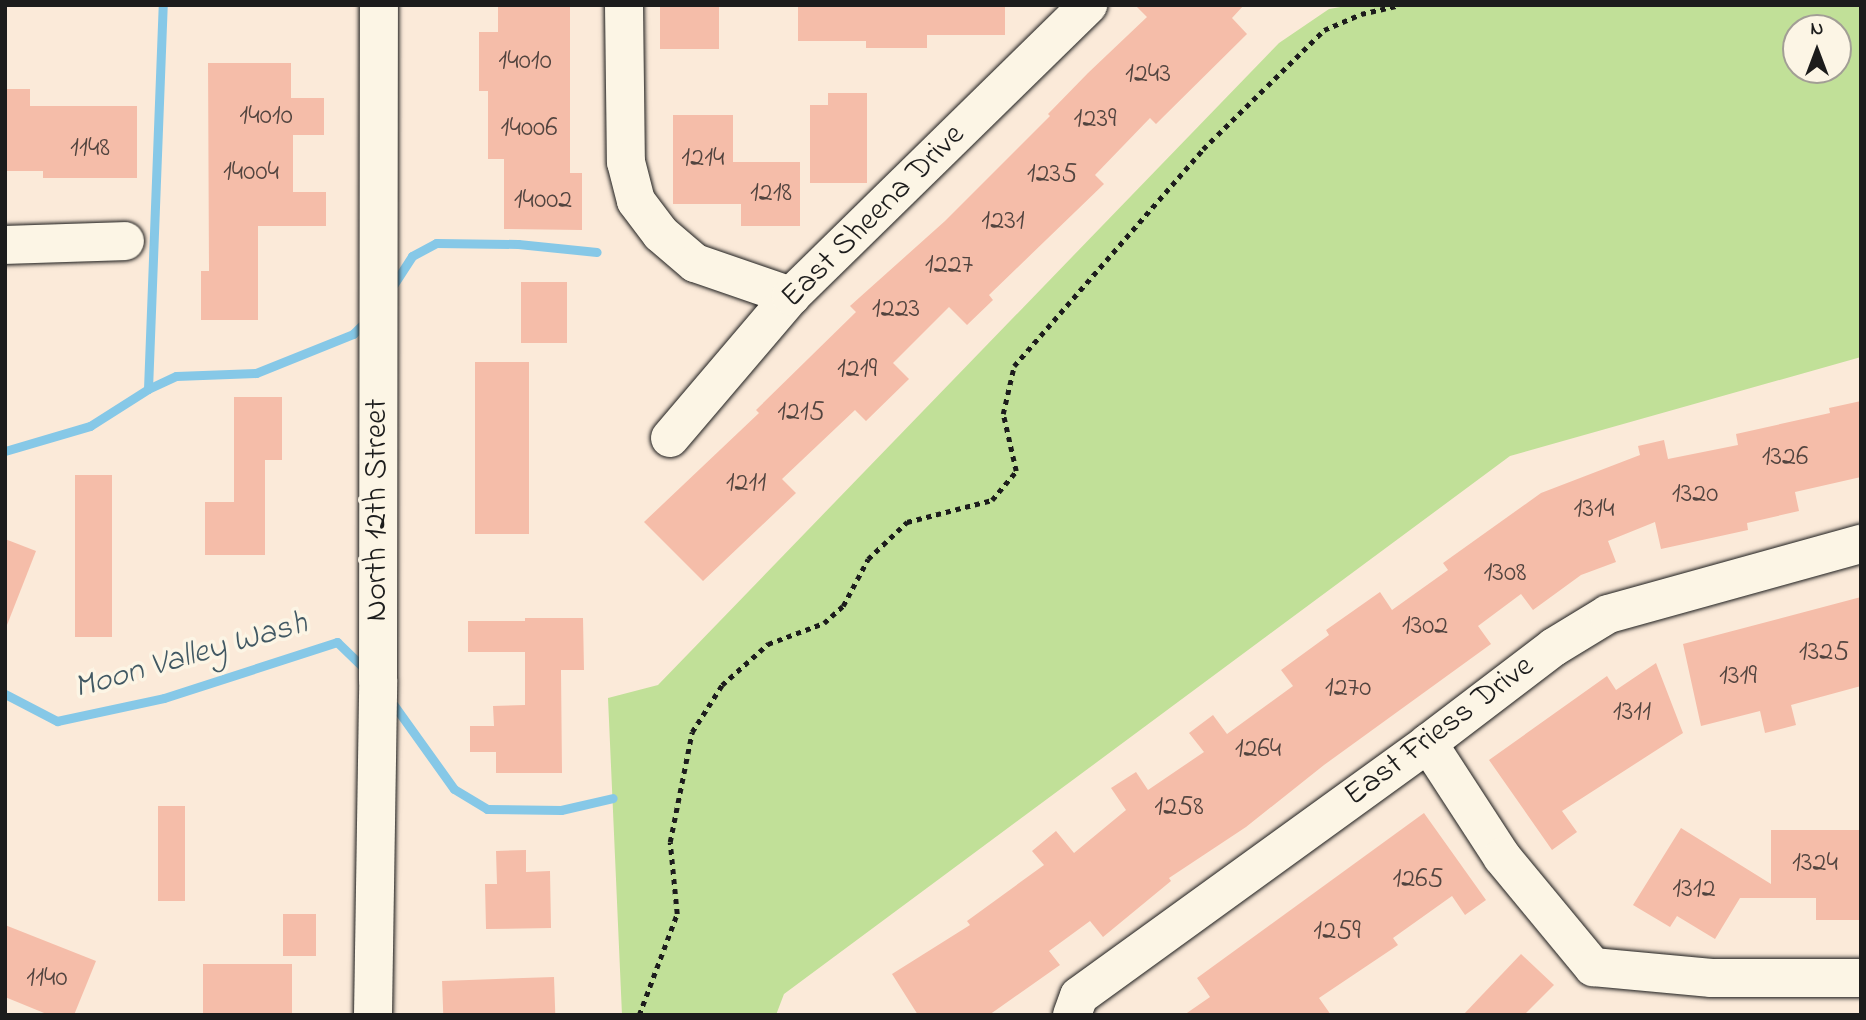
<!DOCTYPE html>
<style>
body{margin:0}
#map{position:relative;width:1866px;height:1020px;overflow:hidden;background:#fbead9;font-family:"Indie Flower",sans-serif}
div>[style]{position:absolute}
[style*='--x']{left:calc(var(--x)*1px);top:calc(var(--y)*1px);width:calc(var(--w)*1px);rotate:calc(var(--a)*1deg)}
.green>*{inset:0;background:#c1e098}
.stream>*{height:9px;margin:-4.5px;padding:0 4.5px;transform-origin:4.5px;border-radius:4.5px;background:#86c8e7}
.building>*{inset:0;background:#f5bda9;transform-origin:0 0}
.path>*{height:4.5px;margin-top:-2.25px;transform-origin:0;background:repeating-linear-gradient(90deg,#1c1c1c 0 5px,transparent 0 10px)}
.roads{filter:drop-shadow(0 0 2px #1c1c1c) drop-shadow(0 0 2px #1c1c1c)}
.minor>*{height:38px;margin:-19px;padding:0 19px;transform-origin:19px;border-radius:19px;background:#fcf5e5}
span{translate:-50% -50%;white-space:nowrap;text-align:center;line-height:1.15;-webkit-text-stroke:7px #fcf5e5;paint-order:stroke}
.number-label{font-size:28px;color:#52443f}
.number-label span{-webkit-text-stroke-width:0}
.street-label{font-size:32px;color:#1c1c1c}
.water-label{font-size:33px;color:#415863;font-style:italic}
.frame{position:absolute;inset:0;border:7px solid #1c1c1c;pointer-events:none}
.north{position:absolute;left:1782px;top:14px;width:70px;height:70px;box-sizing:border-box;background:#fcf5e5;border:2px solid #a29e95;border-radius:50%;rotate:0deg;font-size:19px;font-weight:700;line-height:28px;text-align:center;color:#1c1c1c}
.north::after{content:'';display:block;margin:auto;width:24px;height:32px;background:#1c1c1c;clip-path:polygon(50% 0,100% 100%,50% 72%,0 100%)}
</style>
<div id="map">
<div class="green">
<div style="clip-path:polygon(evenodd,1352px 5px,1861px 5px,1861px 357px,1510px 456px,784px 994px,776px 1015px,622px 1015px,608px 698px,658px 685px,1279px 43px,1329px 9px,1352px 5px,1796px 28px,1838px 28px,1838px 70px,1796px 70px,1796px 28px)"></div>
</div>
<div class="stream">
<div style="--x:392;--y:287;--w:37;--a:-57"></div>
<div style="--x:412;--y:256;--w:27;--a:-28"></div>
<div style="--x:436;--y:243;--w:82;--a:0.7"></div>
<div style="--x:518;--y:244;--w:79;--a:5.8"></div>
<div style="--x:148;--y:389;--w:384;--a:-87.8"></div>
<div style="--x:5;--y:451;--w:89;--a:-16.4"></div>
<div style="--x:90;--y:426;--w:69;--a:-32.5"></div>
<div style="--x:148;--y:389;--w:31;--a:-25"></div>
<div style="--x:176;--y:376;--w:80;--a:-2.1"></div>
<div style="--x:256;--y:373;--w:105;--a:-21.9"></div>
<div style="--x:353;--y:334;--w:20;--a:-45"></div>
<div style="--x:5;--y:694;--w:59;--a:27.4"></div>
<div style="--x:57;--y:721;--w:109;--a:-12.1"></div>
<div style="--x:164;--y:698;--w:182;--a:-17.9"></div>
<div style="--x:337;--y:642;--w:42;--a:44"></div>
<div style="--x:391;--y:701;--w:108;--a:54.4"></div>
<div style="--x:454;--y:789;--w:39;--a:31"></div>
<div style="--x:487;--y:809;--w:74;--a:0.8"></div>
<div style="--x:561;--y:810;--w:53;--a:-13"></div>
</div>
<div class="building">
<div style="clip-path:polygon(498px 5px,570px 5px,570px 173px,582px 173px,582px 230px,504px 229px,504px 159px,488px 159px,488px 91px,479px 91px,479px 32px,498px 32px)"></div>
<div style="left:660px;top:5px;width:59px;height:44px"></div>
<div style="clip-path:polygon(798px 5px,1005px 5px,1005px 35px,927px 35px,927px 48px,866px 48px,866px 41px,798px 41px)"></div>
<div style="clip-path:polygon(1135px 5px,1244px 5px,1232px 18px,1247px 34px,1156px 124px,1150px 118px,1095px 175px,1104px 184px,989px 295px,993px 300px,967px 325px,949px 307px,893px 363px,909px 379px,866px 421px,855px 410px,782px 479px,796px 493px,703px 581px,644px 522px,759px 413px,756px 410px,856px 312px,850px 306px,945px 221px,1050px 116px,1048px 114px,1088px 73px,1147px 17px)"></div>
<div style="clip-path:polygon(208px 63px,291px 63px,291px 98px,324px 98px,324px 135px,293px 135px,293px 192px,326px 192px,326px 226px,258px 226px,258px 320px,201px 320px,201px 271px,209px 271px)"></div>
<div style="clip-path:polygon(5px 89px,30px 89px,30px 106px,137px 106px,137px 178px,43px 178px,43px 171px,5px 171px)"></div>
<div style="clip-path:polygon(828px 93px,867px 93px,867px 183px,810px 183px,810px 105px,828px 105px)"></div>
<div style="clip-path:polygon(673px 115px,733px 115px,733px 162px,800px 162px,800px 226px,741px 226px,741px 204px,673px 204px)"></div>
<div style="left:521px;top:282px;width:46px;height:61px"></div>
<div style="left:475px;top:362px;width:54px;height:172px"></div>
<div style="clip-path:polygon(234px 397px,282px 397px,282px 460px,265px 460px,265px 555px,205px 555px,205px 502px,234px 502px)"></div>
<div style="clip-path:polygon(1861px 401px,1861px 477px,1795px 492px,1799px 511px,1747px 523px,1748px 530px,1661px 549px,1655px 522px,1608px 541px,1616px 562px,1581px 575px,1533px 610px,1521px 594px,1478px 626px,1491px 644px,1324px 765px,1246px 827px,1169px 878px,1171px 881px,1103px 937px,1090px 921px,1049px 951px,1060px 965px,989px 1015px,918px 1015px,892px 974px,970px 925px,967px 921px,1044px 865px,1032px 851px,1056px 831px,1074px 853px,1126px 810px,1111px 788px,1136px 772px,1148px 790px,1204px 752px,1189px 733px,1213px 715px,1227px 734px,1293px 686px,1281px 670px,1329px 635px,1326px 630px,1380px 592px,1392px 610px,1448px 570px,1443px 563px,1541px 493px,1640px 455px,1638px 446px,1664px 440px,1668px 459px,1738px 445px,1736px 434px,1830px 413px,1829px 408px)"></div>
<div style="left:75px;top:475px;width:37px;height:162px"></div>
<div style="clip-path:polygon(5px 539px,36px 551px,7px 625px,5px 625px)"></div>
<div style="clip-path:polygon(1861px 597px,1861px 686px,1791px 705px,1796px 725px,1765px 733px,1760px 711px,1701px 726px,1683px 644px)"></div>
<div style="clip-path:polygon(525px 618px,583px 618px,584px 670px,561px 670px,562px 773px,496px 773px,496px 752px,470px 752px,470px 726px,494px 726px,493px 706px,525px 705px,525px 652px,468px 652px,468px 621px,525px 621px)"></div>
<div style="clip-path:polygon(1656px 663px,1683px 733px,1562px 811px,1577px 832px,1552px 850px,1489px 760px,1607px 676px,1616px 690px)"></div>
<div style="left:158px;top:806px;width:27px;height:95px"></div>
<div style="clip-path:polygon(1424px 813px,1486px 900px,1465px 915px,1452px 896px,1393px 938px,1398px 945px,1319px 998px,1331px 1015px,1184px 1015px,1210px 997px,1197px 978px)"></div>
<div style="clip-path:polygon(1681px 828px,1771px 884px,1771px 830px,1860px 830px,1860px 920px,1816px 920px,1816px 898px,1740px 898px,1715px 939px,1677px 916px,1670px 927px,1633px 905px)"></div>
<div style="clip-path:polygon(526px 850px,526px 872px,550px 871px,551px 928px,486px 929px,485px 884px,497px 884px,496px 851px)"></div>
<div style="left:283px;top:914px;width:33px;height:42px"></div>
<div style="clip-path:polygon(5px 925px,96px 961px,74px 1015px,49px 1015px,5px 997px)"></div>
<div style="clip-path:polygon(1521px 954px,1554px 985px,1524px 1015px,1463px 1015px)"></div>
<div style="left:203px;top:964px;width:89px;height:51px"></div>
<div style="left:554px;top:977px;width:38px;height:112px;rotate:88deg"></div>
</div>
<div class="path">
<div style="--x:639;--y:1015;--w:108;--a:-69.4"></div>
<div style="--x:677;--y:914;--w:72;--a:-95.6"></div>
<div style="--x:670;--y:842;--w:112;--a:-78.7"></div>
<div style="--x:692;--y:732;--w:56;--a:-57.4"></div>
<div style="--x:722;--y:685;--w:62;--a:-41.7"></div>
<div style="--x:768;--y:644;--w:60;--a:-20.6"></div>
<div style="--x:824;--y:623;--w:25;--a:-42"></div>
<div style="--x:843;--y:606;--w:53;--a:-62"></div>
<div style="--x:868;--y:559;--w:54;--a:-43.5"></div>
<div style="--x:907;--y:522;--w:88;--a:-14.5"></div>
<div style="--x:992;--y:500;--w:38;--a:-50"></div>
<div style="--x:1016;--y:471;--w:58;--a:-102.8"></div>
<div style="--x:1003;--y:414;--w:49;--a:-77.1"></div>
<div style="--x:1014;--y:366;--w:288;--a:-48.9"></div>
<div style="--x:1203;--y:149;--w:170;--a:-44.5"></div>
<div style="--x:1324;--y:30;--w:40;--a:-23.4"></div>
<div style="--x:1361;--y:14;--w:39;--a:-13"></div>
</div>
<div class="roads">
<div class="minor">
<div style="--x:624;--y:5;--w:157;--a:89.3"></div>
<div style="--x:626;--y:162;--w:40;--a:75.6"></div>
<div style="--x:636;--y:201;--w:41;--a:52.9"></div>
<div style="--x:661;--y:234;--w:45;--a:40.5"></div>
<div style="--x:695;--y:263;--w:102;--a:19"></div>
<div style="--x:5;--y:245;--w:120;--a:-1.9"></div>
<div style="--x:670;--y:438;--w:187;--a:-49.6"></div>
<div style="--x:791;--y:296;--w:416;--a:-44.4"></div>
<div style="--x:1428;--y:743;--w:136;--a:57"></div>
<div style="--x:1502;--y:857;--w:143;--a:50.4"></div>
<div style="--x:1593;--y:967;--w:119;--a:5.3"></div>
<div style="--x:1711;--y:978;--w:150;--a:0"></div>
<div style="--x:373;--y:1015;--w:335;--a:-89.1"></div>
<div style="--x:378;--y:680;--w:675;--a:-89.92"></div>
<div style="--x:1072;--y:1015;--w:20;--a:-70"></div>
<div style="--x:1079;--y:996;--w:431;--a:-35.9"></div>
<div style="--x:1428;--y:743;--w:158;--a:-37.3"></div>
<div style="--x:1554;--y:647;--w:63;--a:-31.4"></div>
<div style="--x:1608;--y:614;--w:263;--a:-15.5"></div>
</div>
</div>
<div class="number-label">
<span style="left:525px;top:62px">14010</span>
<span style="left:1148px;top:75px">1243</span>
<span style="left:266px;top:117px">14010</span>
<span style="left:1095px;top:120px">1239</span>
<span style="left:529px;top:129px">14006</span>
<span style="left:90px;top:149px">1148</span>
<span style="left:703px;top:159px">1214</span>
<span style="left:251px;top:173px">14004</span>
<span style="left:1052px;top:175px">1235</span>
<span style="left:771px;top:194px">1218</span>
<span style="left:543px;top:201px">14002</span>
<span style="left:1003px;top:222px">1231</span>
<span style="left:949px;top:266px">1227</span>
<span style="left:896px;top:310px">1223</span>
<span style="left:857px;top:370px">1219</span>
<span style="left:801px;top:413px">1215</span>
<span style="left:1785px;top:458px">1326</span>
<span style="left:746px;top:484px">1211</span>
<span style="left:1695px;top:495px">1320</span>
<span style="left:1594px;top:510px">1314</span>
<span style="left:1505px;top:574px">1308</span>
<span style="left:1425px;top:627px">1302</span>
<span style="left:1824px;top:653px">1325</span>
<span style="left:1738px;top:677px">1319</span>
<span style="left:1348px;top:689px">1270</span>
<span style="left:1632px;top:713px">1311</span>
<span style="left:1258px;top:750px">1264</span>
<span style="left:1179px;top:808px">1258</span>
<span style="left:1815px;top:864px">1324</span>
<span style="left:1418px;top:880px">1265</span>
<span style="left:1694px;top:890px">1312</span>
<span style="left:1337px;top:932px">1259</span>
<span style="left:47px;top:979px">1140</span>
</div>
<div class="street-label">
<span style="left:874px;top:217px;rotate:-45deg">East Sheena Drive</span>
<span style="left:378px;top:510px;rotate:-90deg">North 12th Street</span>
<span style="left:1440px;top:732px;rotate:-37deg">East Friess Drive</span>
</div>
<div class="water-label">
<span style="left:191px;top:657px;rotate:-16deg">Moon Valley Wash</span>
</div>
<div class="frame"></div>
<div class="north">N</div>
</div>
